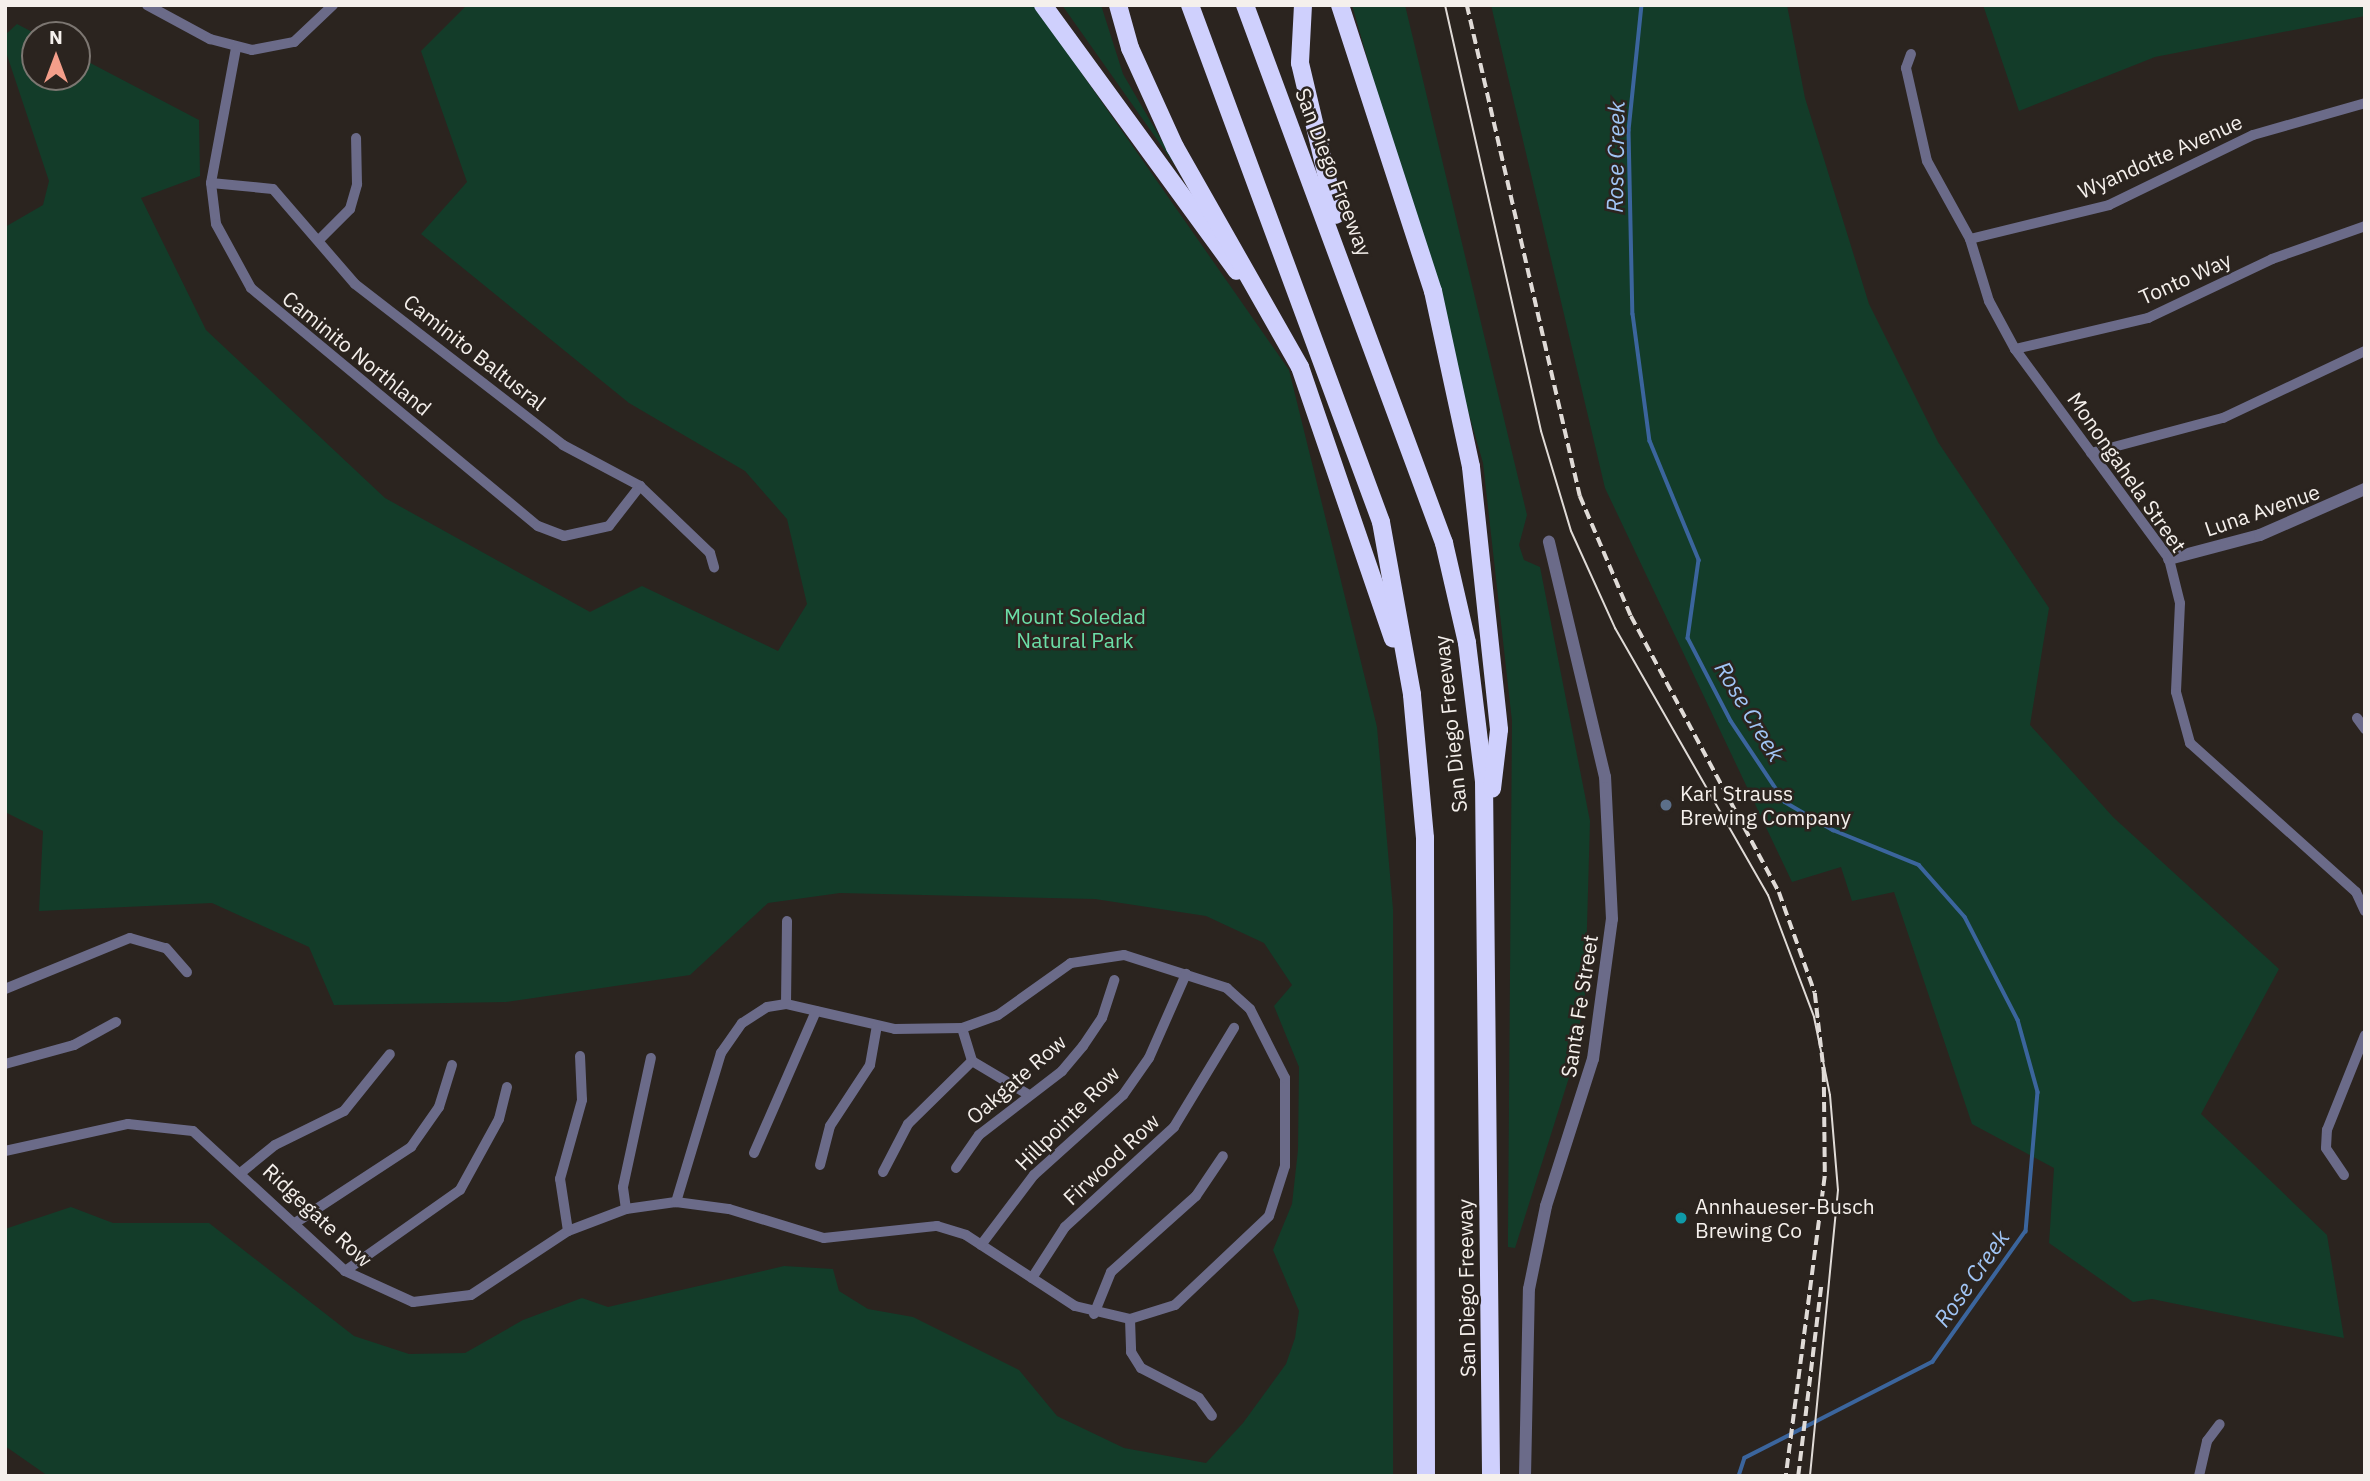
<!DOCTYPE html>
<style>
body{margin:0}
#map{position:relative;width:2370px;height:1481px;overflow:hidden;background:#2b241f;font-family:"IBM Plex Sans",sans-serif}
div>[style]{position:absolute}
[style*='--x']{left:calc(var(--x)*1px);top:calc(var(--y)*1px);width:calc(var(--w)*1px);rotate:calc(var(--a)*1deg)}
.green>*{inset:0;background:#133c29}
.stream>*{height:3.5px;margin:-1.75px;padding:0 1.75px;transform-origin:1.75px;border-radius:1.75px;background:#3b659d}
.minor>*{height:10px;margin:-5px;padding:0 5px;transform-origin:5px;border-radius:5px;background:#6b6b89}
.tertiary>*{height:12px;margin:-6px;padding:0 6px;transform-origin:6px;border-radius:6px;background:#6b6b89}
.motorway>*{height:18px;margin:-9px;padding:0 9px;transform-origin:9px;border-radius:9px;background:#cfd0fd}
.tram>*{height:2px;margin:-1px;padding:0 1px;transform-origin:1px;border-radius:1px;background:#e0dbd7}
.rail>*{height:3.5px;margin-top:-1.75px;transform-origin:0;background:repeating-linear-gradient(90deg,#e0dbd7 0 10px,transparent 0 15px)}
.dots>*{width:19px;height:19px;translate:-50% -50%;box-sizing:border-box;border:4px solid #2b241f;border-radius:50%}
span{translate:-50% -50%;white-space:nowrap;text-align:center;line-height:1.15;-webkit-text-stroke:5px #2b241f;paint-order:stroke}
.street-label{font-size:21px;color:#f5f0ec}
.park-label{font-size:21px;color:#6bdea7}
.poi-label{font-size:21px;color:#f5f0ec}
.left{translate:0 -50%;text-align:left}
.water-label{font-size:23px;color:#a1c5f5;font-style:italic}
.frame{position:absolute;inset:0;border:7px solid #f5f0ec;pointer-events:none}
.north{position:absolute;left:21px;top:21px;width:70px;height:70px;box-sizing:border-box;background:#2b241f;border:2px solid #7c7671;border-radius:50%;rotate:0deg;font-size:19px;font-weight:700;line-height:28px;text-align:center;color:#f5f0ec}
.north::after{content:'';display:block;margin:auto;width:24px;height:32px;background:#f49e8a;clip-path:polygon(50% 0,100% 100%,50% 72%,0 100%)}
</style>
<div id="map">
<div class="green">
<div style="clip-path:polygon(467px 5px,1034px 5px,1289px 370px,1377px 727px,1393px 909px,1393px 1476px,48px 1476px,5px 1446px,5px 1229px,71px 1207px,113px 1223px,209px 1223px,354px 1336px,409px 1354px,465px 1353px,523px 1320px,582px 1298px,608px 1307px,784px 1266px,833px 1269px,839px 1291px,868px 1309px,913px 1317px,1019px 1370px,1057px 1416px,1124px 1448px,1206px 1463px,1243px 1423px,1286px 1364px,1295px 1338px,1299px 1311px,1273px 1250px,1292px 1204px,1298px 1150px,1299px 1067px,1274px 1006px,1292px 985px,1264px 943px,1206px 916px,1095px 899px,840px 893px,768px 903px,690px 975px,506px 1002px,334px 1005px,309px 947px,212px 903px,39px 911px,43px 831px,5px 812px,5px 227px,43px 205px,49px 181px,5px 49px,5px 35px,17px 24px,38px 35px,35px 77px,77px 77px,77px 56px,199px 120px,200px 176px,141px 198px,206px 330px,385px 498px,590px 612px,642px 586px,778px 651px,807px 604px,787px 519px,745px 471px,629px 403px,421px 234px,467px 182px,421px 51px)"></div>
<div style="clip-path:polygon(1062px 5px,1101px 5px,1123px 74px,1180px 172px)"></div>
<div style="clip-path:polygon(1352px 5px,1405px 5px,1527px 515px,1519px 545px,1524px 560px,1540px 567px,1590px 821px,1585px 996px,1572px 1068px,1515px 1248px,1508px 1247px,1508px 1232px,1512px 721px,1483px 463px)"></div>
<div style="clip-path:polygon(1491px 5px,1787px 5px,1805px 98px,1869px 304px,1938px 442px,2049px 608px,2030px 725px,2113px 817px,2279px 969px,2201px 1114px,2327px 1235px,2344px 1338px,2152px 1299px,2133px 1302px,2049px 1243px,2054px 1168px,1972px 1124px,1894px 892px,1852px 901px,1841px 867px,1792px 882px,1605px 488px)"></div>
<div style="clip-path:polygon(1983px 5px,2365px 5px,2365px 16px,2155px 57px,2019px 111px)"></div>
</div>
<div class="stream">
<div style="--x:1642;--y:5;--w:126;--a:95.9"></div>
<div style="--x:1629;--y:130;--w:184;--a:88.8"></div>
<div style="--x:1633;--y:314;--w:128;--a:82.4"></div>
<div style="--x:1650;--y:441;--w:129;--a:67.6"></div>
<div style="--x:1699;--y:560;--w:79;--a:98"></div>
<div style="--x:1688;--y:638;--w:93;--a:62.6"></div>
<div style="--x:1731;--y:721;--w:97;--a:56.3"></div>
<div style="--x:1785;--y:802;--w:56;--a:30.3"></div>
<div style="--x:1833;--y:830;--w:93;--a:22.1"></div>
<div style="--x:1919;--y:865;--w:69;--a:48.5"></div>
<div style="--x:1965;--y:917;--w:116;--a:62.8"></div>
<div style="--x:2018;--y:1020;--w:75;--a:74.5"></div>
<div style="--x:2038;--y:1092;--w:140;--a:94.9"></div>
<div style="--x:2026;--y:1231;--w:161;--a:125.4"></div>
<div style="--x:1933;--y:1362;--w:211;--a:152.9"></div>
<div style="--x:1745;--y:1458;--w:19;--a:108"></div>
</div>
<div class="minor">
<div style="--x:147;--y:5;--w:72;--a:28.4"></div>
<div style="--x:210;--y:39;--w:43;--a:14.7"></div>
<div style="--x:252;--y:50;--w:43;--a:-10.8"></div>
<div style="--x:294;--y:42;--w:54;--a:-43.5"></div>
<div style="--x:236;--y:48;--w:137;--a:100.5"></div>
<div style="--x:211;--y:183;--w:41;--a:83"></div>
<div style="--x:216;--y:224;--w:73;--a:61.3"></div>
<div style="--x:251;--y:288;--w:373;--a:39.7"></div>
<div style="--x:538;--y:526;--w:28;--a:21"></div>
<div style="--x:564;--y:536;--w:46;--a:-12.5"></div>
<div style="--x:609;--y:526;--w:51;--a:-52.2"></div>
<div style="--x:1911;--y:54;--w:15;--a:110"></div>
<div style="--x:1906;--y:68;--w:95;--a:77.3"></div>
<div style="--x:1927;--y:161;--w:89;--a:61.1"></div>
<div style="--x:1970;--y:239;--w:65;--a:73"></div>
<div style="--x:1989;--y:301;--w:55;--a:61.6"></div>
<div style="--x:2015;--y:349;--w:260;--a:53.7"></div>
<div style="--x:2169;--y:559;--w:45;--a:76"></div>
<div style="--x:2180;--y:603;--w:89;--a:92.6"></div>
<div style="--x:2176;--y:692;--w:53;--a:74.6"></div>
<div style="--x:2190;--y:743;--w:223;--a:41.9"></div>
<div style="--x:2356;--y:892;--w:21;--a:65"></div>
<div style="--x:211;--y:183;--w:62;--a:5.5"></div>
<div style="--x:273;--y:189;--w:125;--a:49.2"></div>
<div style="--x:355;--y:284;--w:263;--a:37.7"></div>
<div style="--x:563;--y:445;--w:87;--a:28"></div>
<div style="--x:640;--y:486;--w:97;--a:43.7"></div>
<div style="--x:710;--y:553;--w:15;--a:74"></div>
<div style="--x:1970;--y:239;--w:143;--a:-13.7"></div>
<div style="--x:2109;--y:205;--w:160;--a:-25.9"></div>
<div style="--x:2253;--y:135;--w:116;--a:-15.9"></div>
<div style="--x:319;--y:240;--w:44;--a:-45"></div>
<div style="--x:350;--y:209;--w:26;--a:-74"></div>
<div style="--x:357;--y:184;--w:46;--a:-91.2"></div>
<div style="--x:2015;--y:349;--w:137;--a:-13.1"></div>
<div style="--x:2148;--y:318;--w:137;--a:-25.4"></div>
<div style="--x:2272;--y:259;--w:99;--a:-19.5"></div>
<div style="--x:2091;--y:453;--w:137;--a:-14.9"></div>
<div style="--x:2223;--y:418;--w:157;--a:-25.3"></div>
<div style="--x:2357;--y:718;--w:14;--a:54"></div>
<div style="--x:5;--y:989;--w:135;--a:-22.2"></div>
<div style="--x:130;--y:938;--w:37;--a:16"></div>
<div style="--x:166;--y:948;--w:32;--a:49"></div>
<div style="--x:786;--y:1004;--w:83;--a:-89.3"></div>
<div style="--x:962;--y:1028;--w:34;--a:73"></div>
<div style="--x:972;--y:1061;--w:66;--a:30.8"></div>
<div style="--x:5;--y:1064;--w:72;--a:-15.4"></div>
<div style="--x:74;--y:1045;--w:48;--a:-28.7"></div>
<div style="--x:5;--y:1151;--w:126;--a:-12.4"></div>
<div style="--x:128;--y:1124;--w:65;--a:6.1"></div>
<div style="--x:193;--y:1131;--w:207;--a:42.6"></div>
<div style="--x:345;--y:1271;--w:75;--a:24.5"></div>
<div style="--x:413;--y:1302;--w:58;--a:-6.9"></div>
<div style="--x:471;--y:1295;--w:116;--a:-33.4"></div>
<div style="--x:568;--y:1231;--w:62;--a:-20.8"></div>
<div style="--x:626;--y:1209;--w:50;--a:-8"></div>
<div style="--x:676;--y:1202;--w:53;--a:7.5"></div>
<div style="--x:729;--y:1209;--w:99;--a:17"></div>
<div style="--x:824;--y:1238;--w:114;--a:-6.1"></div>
<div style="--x:937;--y:1226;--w:30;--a:17"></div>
<div style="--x:966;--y:1235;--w:130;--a:33.1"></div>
<div style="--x:1075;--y:1306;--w:57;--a:13.3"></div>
<div style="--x:1130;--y:1319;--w:47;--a:-17.3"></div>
<div style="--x:1175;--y:1305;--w:129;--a:-43.4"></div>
<div style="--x:1269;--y:1216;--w:52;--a:-72.3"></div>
<div style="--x:1285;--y:1166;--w:88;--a:-90"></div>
<div style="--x:1285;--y:1078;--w:77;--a:-116.9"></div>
<div style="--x:1250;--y:1009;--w:31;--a:-138"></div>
<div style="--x:1227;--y:988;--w:108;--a:-162.2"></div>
<div style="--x:1124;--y:955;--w:54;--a:171.4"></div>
<div style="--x:1071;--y:963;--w:90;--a:144.5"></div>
<div style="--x:998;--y:1015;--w:38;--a:160"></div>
<div style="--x:962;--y:1028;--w:67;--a:179.1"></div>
<div style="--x:895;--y:1029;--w:112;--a:-167.1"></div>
<div style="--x:786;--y:1004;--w:19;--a:171"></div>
<div style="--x:767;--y:1007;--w:30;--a:147"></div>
<div style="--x:742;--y:1023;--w:37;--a:125"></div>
<div style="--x:721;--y:1053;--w:156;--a:106.8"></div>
<div style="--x:754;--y:1153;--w:155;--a:-66.4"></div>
<div style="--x:820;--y:1165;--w:40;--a:-75.6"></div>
<div style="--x:830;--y:1126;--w:73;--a:-56.7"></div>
<div style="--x:870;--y:1065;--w:40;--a:-80"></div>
<div style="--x:956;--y:1168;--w:40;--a:-55.1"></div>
<div style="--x:979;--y:1135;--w:105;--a:-37.6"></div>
<div style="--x:1062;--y:1071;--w:33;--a:-50"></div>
<div style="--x:1083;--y:1046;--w:34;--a:-56"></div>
<div style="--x:1102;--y:1018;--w:40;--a:-72"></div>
<div style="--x:243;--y:1171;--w:41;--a:-39.1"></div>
<div style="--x:275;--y:1145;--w:77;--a:-26.2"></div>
<div style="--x:344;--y:1111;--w:73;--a:-51.1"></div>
<div style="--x:883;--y:1172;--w:54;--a:-62.5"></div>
<div style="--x:908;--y:1124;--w:90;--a:-44.5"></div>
<div style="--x:2344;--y:1175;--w:32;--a:-124"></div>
<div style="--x:2326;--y:1148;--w:18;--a:-87"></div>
<div style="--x:2327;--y:1130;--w:102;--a:-68.2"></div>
<div style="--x:626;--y:1209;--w:22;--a:-98"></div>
<div style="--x:623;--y:1187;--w:132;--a:-77.8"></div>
<div style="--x:295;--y:1223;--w:139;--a:-33.2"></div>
<div style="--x:411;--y:1147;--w:49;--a:-55"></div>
<div style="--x:439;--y:1107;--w:44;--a:-72.8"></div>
<div style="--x:568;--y:1231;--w:53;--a:-98.7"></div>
<div style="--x:560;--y:1179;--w:82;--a:-74.4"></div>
<div style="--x:582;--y:1100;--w:44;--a:-92.6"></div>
<div style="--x:981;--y:1245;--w:88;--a:-52.9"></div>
<div style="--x:1034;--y:1175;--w:120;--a:-42"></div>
<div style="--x:1123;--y:1095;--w:45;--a:-54.9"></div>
<div style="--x:1149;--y:1058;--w:92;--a:-66.2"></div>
<div style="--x:345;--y:1271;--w:141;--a:-35.2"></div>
<div style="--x:460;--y:1190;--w:81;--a:-61.2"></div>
<div style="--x:499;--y:1119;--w:33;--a:-76"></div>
<div style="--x:1032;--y:1278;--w:61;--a:-57.1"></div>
<div style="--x:1065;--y:1227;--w:148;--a:-42.5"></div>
<div style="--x:1174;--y:1127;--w:116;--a:-58.8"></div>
<div style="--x:1094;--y:1314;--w:45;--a:-68"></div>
<div style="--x:1111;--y:1272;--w:114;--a:-41.8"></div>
<div style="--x:1196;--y:1196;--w:48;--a:-56"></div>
<div style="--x:1130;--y:1319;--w:33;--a:88"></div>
<div style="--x:1131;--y:1352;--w:19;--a:58"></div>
<div style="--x:1141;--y:1368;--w:65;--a:27.3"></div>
<div style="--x:1199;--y:1398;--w:22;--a:54"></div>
<div style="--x:2199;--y:1476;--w:36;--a:-77"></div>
<div style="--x:2207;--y:1441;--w:21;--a:-53"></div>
</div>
<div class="tertiary">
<div style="--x:2169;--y:559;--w:94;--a:-14.8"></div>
<div style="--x:2260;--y:535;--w:115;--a:-23.7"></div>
<div style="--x:1525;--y:1476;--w:187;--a:-88.8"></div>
<div style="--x:1529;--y:1289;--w:85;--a:-78.4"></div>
<div style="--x:1546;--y:1206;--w:154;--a:-72.3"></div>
<div style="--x:1593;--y:1059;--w:141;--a:-82.3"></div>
<div style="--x:1612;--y:919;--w:142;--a:-92.8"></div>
<div style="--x:1605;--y:777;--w:242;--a:-103.4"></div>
</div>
<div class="motorway">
<div style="--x:1043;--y:5;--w:329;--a:53.9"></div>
<div style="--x:1118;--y:5;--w:45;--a:74.4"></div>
<div style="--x:1130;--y:48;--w:109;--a:65.6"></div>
<div style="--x:1175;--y:147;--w:253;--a:60.4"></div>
<div style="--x:1300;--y:367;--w:287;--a:71.1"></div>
<div style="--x:1190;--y:5;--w:551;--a:69.72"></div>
<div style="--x:1381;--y:522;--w:176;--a:79.8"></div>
<div style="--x:1412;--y:695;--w:144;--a:84.8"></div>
<div style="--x:1425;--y:838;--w:638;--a:89.91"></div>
<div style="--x:1245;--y:5;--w:574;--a:69.7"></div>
<div style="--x:1444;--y:543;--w:103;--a:77"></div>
<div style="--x:1467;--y:643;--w:139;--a:83"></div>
<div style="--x:1484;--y:781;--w:695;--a:89.42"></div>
<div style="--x:1303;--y:5;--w:58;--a:93"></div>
<div style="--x:1300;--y:63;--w:156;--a:76.7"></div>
<div style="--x:1340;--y:5;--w:301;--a:72"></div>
<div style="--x:1433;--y:291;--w:180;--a:77.8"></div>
<div style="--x:1471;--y:467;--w:264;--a:83.9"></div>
<div style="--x:1499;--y:730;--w:59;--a:96.8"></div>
</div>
<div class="tram">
<div style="--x:1445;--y:5;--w:437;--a:77.3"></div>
<div style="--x:1541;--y:431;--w:104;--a:73.3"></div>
<div style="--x:1571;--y:531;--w:107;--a:65.6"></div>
<div style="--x:1615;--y:628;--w:308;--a:60.2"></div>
<div style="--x:1768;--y:895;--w:130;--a:69.3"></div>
<div style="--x:1814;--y:1017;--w:80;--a:78.4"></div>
<div style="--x:1830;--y:1095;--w:95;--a:85.2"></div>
<div style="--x:1838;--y:1190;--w:287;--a:95.6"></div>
</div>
<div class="rail">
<div style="--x:1467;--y:5;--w:504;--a:77.04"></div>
<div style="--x:1580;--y:496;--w:130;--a:67"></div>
<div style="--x:1631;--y:616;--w:313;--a:61.8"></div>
<div style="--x:1779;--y:892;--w:107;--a:70.4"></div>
<div style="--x:1815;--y:993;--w:80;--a:83.5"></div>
<div style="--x:1824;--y:1072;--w:104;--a:89.4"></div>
<div style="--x:1825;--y:1176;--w:303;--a:97.4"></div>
<div style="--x:1798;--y:1476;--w:192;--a:-83.1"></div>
</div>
<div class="dots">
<div style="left:1666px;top:805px;background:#5c6f8a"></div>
<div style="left:1681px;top:1218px;background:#0f9aa8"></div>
</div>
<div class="street-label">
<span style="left:2160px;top:156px;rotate:-24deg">Wyandotte Avenue</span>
<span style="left:1334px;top:172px;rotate:69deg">San Diego Freeway</span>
<span style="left:2185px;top:278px;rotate:-24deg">Tonto Way</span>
<span style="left:475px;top:352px;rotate:38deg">Caminito Baltusral</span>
<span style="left:357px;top:353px;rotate:39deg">Caminito Northland</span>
<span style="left:2127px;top:472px;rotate:55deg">Monongahela Street</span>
<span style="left:2262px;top:510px;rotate:-19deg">Luna Avenue</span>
<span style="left:1450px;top:724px;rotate:-96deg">San Diego Freeway</span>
<span style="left:1579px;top:1006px;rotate:-81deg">Santa Fe Street</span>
<span style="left:1016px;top:1079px;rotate:-41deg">Oakgate Row</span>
<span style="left:1067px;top:1118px;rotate:-45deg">Hillpointe Row</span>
<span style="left:1111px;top:1159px;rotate:-43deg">Firwood Row</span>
<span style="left:318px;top:1215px;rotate:43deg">Ridgegate Row</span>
<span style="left:1466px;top:1288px;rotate:-91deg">San Diego Freeway</span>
</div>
<div class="park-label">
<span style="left:1075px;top:628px">Mount Soledad<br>Natural Park</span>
</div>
<div class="poi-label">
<span class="left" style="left:1680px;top:805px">Karl Strauss<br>Brewing Company</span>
<span class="left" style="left:1695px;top:1218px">Annhaueser-Busch<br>Brewing Co</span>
</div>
<div class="water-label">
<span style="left:1615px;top:157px;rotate:-89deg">Rose Creek</span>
<span style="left:1750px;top:711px;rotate:59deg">Rose Creek</span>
<span style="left:1971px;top:1278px;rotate:-55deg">Rose Creek</span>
</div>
<div class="frame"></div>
<div class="north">N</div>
</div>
